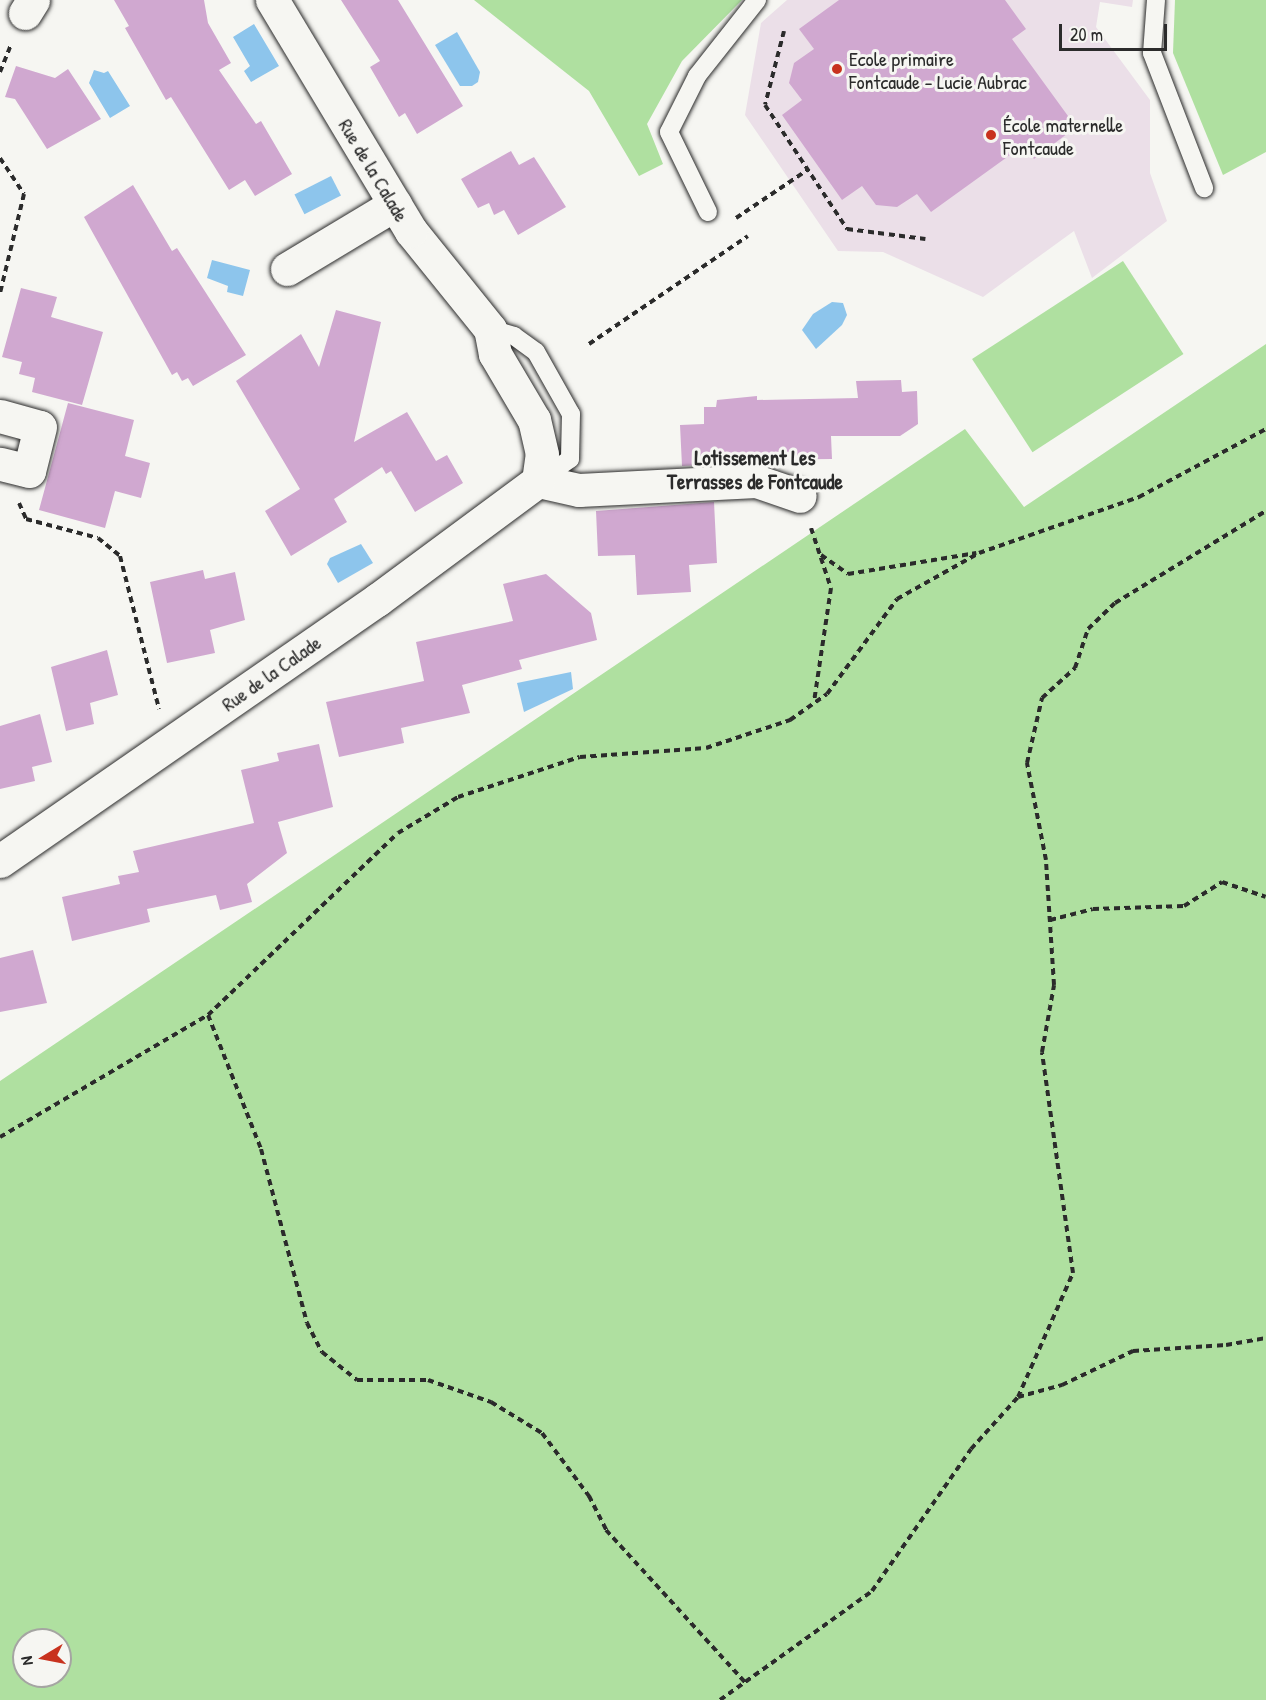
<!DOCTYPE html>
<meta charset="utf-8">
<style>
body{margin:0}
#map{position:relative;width:1266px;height:1700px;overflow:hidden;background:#f6f6f2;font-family:"Patrick Hand",sans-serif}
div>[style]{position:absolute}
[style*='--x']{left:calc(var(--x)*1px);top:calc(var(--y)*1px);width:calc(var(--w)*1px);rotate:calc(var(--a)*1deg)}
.built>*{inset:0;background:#ebdfe8}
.green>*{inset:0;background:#afe0a0;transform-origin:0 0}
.water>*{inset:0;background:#8dc5ec;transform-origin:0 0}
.building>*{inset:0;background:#d0a8d0}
.path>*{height:4px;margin-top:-2px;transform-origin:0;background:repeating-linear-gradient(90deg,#2b2b2b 0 6px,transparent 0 10.5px)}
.roads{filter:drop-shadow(0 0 2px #2b2b2b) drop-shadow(0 0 2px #2b2b2b)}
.service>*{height:18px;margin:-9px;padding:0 9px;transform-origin:9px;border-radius:9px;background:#f6f6f2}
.minor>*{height:33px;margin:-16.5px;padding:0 16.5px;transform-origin:16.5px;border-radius:16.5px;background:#f6f6f2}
.dots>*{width:16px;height:16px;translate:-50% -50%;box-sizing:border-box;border:3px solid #f6f6f2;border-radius:50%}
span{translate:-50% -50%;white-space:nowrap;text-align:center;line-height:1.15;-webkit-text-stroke:6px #f6f6f2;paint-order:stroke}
.poi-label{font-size:20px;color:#2b2b2b}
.left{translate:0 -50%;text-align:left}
.street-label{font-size:20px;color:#2b2b2b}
.neighbourhood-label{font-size:21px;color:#2b2b2b;font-weight:700}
.north{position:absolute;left:12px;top:1628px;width:60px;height:60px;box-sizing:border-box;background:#f6f6f2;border:2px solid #a5a5a2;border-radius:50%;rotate:260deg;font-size:16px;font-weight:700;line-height:24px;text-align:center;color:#2b2b2b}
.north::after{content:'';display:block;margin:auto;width:21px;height:27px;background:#c8321e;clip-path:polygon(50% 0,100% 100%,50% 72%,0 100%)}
.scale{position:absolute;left:1059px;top:24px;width:108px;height:27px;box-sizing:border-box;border:3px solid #2b2b2b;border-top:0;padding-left:8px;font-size:18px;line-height:21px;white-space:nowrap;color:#2b2b2b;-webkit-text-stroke:4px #f6f6f2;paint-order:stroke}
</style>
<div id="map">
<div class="built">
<div style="clip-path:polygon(787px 0,1133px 0,1132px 7px,1100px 2px,1096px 27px,1150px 100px,1150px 173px,1167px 221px,1092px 278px,1074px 231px,983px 297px,883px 252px,838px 251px,745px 115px,761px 23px)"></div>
</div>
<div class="green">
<div style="clip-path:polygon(474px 0,742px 0,682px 61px,647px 124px,663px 164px,639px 176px,589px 91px)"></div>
<div style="clip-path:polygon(1175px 0,1266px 0,1266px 152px,1223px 175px,1173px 53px)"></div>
<div style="left:1123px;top:261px;width:111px;height:180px;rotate:57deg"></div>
<div style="clip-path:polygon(evenodd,1266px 344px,1266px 1700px,0 1700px,0 1081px,965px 429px,1024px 507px,1266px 344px,24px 1640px,60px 1640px,60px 1676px,24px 1676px,24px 1640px)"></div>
</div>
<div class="water">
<div style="clip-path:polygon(254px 24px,279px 66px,251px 82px,244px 71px,250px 66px,233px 37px)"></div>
<div style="clip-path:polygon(457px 32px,480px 72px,478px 82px,472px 86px,460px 86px,435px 45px)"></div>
<div style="clip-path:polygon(94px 70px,104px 73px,108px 71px,130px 106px,110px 118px,89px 83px)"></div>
<div style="left:331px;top:176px;width:22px;height:41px;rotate:63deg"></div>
<div style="clip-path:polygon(212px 260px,250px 270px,243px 296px,227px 292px,228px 286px,207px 278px)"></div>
<div style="clip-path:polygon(832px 302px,843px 303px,847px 315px,842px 325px,816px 349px,802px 330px,813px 314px)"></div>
<div style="clip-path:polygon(361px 544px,373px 563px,338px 583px,327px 564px,330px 558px)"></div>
<div style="clip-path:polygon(571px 672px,573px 689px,524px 712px,517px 683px)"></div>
</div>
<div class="building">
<div style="clip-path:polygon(114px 0,204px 0,208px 23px,231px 63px,219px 70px,256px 124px,261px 121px,292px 174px,255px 196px,245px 180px,229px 190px,171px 97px,166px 100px,125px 28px,129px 26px)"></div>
<div style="clip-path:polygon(341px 0,398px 0,463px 106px,417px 134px,405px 113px,399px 117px,370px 67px,380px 61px)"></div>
<div style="clip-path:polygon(839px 0,1005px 0,1026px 29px,1012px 39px,1076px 127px,1034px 159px,1024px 145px,931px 212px,917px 194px,897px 207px,876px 205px,862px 186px,842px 200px,782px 115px,802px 100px,789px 83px,794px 63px,814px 49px,799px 29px)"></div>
<div style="clip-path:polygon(16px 66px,55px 78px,68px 69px,101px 119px,47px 149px,15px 99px,5px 97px)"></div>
<div style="clip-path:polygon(511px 151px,519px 165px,534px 157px,566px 207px,518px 235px,504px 210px,494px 215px,489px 203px,478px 208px,461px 179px)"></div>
<div style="clip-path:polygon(133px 185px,172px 251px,177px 248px,246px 355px,193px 386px,188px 378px,182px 381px,177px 372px,172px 375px,84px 217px)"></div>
<div style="clip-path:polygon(21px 288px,57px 297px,51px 317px,103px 332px,82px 405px,32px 392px,35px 378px,19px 374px,22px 362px,2px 357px)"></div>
<div style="clip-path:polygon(336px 310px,381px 322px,354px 442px,407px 412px,436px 461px,447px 455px,463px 483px,415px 512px,391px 471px,386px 474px,382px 467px,334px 499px,347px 522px,291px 556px,265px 511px,300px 489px,236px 381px,301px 334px,319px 367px)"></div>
<div style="clip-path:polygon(901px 380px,902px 392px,917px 391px,918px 424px,900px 436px,831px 436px,832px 459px,742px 460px,742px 463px,682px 466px,680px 425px,704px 424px,704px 407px,716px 407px,717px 400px,757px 396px,757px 400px,858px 398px,856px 381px)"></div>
<div style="clip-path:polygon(68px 403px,134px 420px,125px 456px,150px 463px,141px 498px,115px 491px,105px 528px,39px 510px)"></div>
<div style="clip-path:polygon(714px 502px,717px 563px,689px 565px,691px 592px,637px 595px,635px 555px,598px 556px,596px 511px)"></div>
<div style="clip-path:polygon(203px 570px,205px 579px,235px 572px,245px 620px,210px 630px,215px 653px,167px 663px,150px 582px)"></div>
<div style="clip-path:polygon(546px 574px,591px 613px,597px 640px,519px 660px,522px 669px,462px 685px,470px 713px,401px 728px,404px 743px,339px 757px,326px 702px,424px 681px,416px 642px,513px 621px,503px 584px)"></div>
<div style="clip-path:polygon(107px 650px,118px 695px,90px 703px,94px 724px,66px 731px,51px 667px)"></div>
<div style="clip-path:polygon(40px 714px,52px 762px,32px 767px,35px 781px,0 789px,0 726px)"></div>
<div style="clip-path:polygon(319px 744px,333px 807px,278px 822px,287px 853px,247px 884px,252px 902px,220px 910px,216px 895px,147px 909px,150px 922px,72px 941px,62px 897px,120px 884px,118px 876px,139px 872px,133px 851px,254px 823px,241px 770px,279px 761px,277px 753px)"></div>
<div style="clip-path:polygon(33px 950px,47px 1003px,0 1012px,0 958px)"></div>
</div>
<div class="path">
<div style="--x:784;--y:31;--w:76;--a:104.4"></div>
<div style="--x:765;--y:105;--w:149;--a:56.5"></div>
<div style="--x:847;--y:229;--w:79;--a:7.3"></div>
<div style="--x:0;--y:72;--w:29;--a:-68"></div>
<div style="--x:0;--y:158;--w:43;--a:56.3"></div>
<div style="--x:24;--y:194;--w:102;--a:103.6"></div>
<div style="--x:736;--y:218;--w:88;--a:-33.9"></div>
<div style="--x:589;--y:344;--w:192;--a:-34.2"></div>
<div style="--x:19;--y:503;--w:17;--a:66"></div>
<div style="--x:26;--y:519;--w:74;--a:14.8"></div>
<div style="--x:98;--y:538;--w:28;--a:39"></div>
<div style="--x:120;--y:556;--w:158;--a:75.7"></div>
<div style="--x:811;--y:528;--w:63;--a:71.6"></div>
<div style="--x:831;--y:588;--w:115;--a:98.5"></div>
<div style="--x:821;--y:555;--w:33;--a:35"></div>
<div style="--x:848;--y:574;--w:130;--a:-9.3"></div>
<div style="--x:1050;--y:920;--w:44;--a:-14.3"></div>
<div style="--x:1093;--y:909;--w:91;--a:-1.9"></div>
<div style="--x:1184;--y:906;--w:45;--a:-32.3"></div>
<div style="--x:1222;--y:882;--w:46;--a:18.8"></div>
<div style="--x:208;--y:1015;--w:144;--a:68.4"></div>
<div style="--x:261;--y:1149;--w:180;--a:75.2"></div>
<div style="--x:307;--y:1323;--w:33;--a:63"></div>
<div style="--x:322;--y:1352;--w:45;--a:38.7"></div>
<div style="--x:357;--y:1380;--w:71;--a:0"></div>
<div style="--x:428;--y:1380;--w:67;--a:19.2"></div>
<div style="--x:491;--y:1402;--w:60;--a:31.3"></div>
<div style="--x:542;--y:1433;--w:79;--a:53.3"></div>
<div style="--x:589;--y:1496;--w:38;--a:63"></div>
<div style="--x:606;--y:1530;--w:206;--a:47.6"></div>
<div style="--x:0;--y:1137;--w:241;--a:-30.4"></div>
<div style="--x:208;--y:1015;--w:263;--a:-43.8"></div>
<div style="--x:398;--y:833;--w:70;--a:-31"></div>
<div style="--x:458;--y:797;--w:128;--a:-18.2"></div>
<div style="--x:580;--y:757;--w:126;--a:-4.1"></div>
<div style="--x:706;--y:748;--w:89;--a:-18.4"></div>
<div style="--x:790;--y:720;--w:45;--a:-35.1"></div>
<div style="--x:827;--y:694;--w:118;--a:-53.6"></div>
<div style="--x:897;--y:599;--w:94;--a:-29.3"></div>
<div style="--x:979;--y:553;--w:170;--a:-19.3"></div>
<div style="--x:1139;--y:497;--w:144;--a:-28.2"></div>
<div style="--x:1018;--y:1397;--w:46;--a:-15.3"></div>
<div style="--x:1062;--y:1385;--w:79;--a:-25.6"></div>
<div style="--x:1133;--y:1351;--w:93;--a:-3.7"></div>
<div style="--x:1226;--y:1345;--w:41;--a:-9.9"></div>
<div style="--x:720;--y:1700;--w:187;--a:-35.6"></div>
<div style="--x:872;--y:1591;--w:173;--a:-55.1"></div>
<div style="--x:971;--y:1449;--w:70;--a:-47.9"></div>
<div style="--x:1018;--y:1397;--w:136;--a:-66.1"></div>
<div style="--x:1073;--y:1273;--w:223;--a:-98"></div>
<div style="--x:1042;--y:1052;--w:68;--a:-79.8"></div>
<div style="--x:1054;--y:985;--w:125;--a:-93.7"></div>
<div style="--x:1046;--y:860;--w:99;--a:-101.1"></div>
<div style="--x:1027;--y:763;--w:67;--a:-77"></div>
<div style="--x:1042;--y:698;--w:45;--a:-42.3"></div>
<div style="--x:1075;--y:668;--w:41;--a:-71.6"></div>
<div style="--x:1088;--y:629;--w:37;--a:-44"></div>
<div style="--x:1115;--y:603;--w:177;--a:-31.4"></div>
</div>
<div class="roads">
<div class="service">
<div style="--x:1156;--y:0;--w:53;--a:94.3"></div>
<div style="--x:1152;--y:53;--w:145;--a:68.9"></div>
<div style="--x:708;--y:212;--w:89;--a:-116"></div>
<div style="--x:669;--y:132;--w:63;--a:-63.4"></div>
<div style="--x:697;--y:76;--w:97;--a:-51.7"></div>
<div style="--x:490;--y:329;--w:25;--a:16"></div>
<div style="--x:514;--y:336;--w:27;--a:36"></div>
<div style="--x:536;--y:352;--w:71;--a:60.6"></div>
<div style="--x:571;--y:414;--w:45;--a:91.3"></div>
<div style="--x:570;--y:459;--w:39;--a:145"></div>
</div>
<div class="minor">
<div style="--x:25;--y:13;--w:15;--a:-58"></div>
<div style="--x:287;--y:269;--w:126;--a:-31"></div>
<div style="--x:0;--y:416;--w:41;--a:15.4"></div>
<div style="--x:40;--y:427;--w:45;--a:104"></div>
<div style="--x:29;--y:471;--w:30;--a:-166"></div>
<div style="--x:538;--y:481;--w:42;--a:12.4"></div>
<div style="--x:579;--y:490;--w:177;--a:-2.9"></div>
<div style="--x:756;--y:481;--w:46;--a:18.8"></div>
<div style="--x:0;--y:861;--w:459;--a:-34.7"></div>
<div style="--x:377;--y:600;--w:200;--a:-36.5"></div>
<div style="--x:538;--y:481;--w:27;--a:-82"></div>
<div style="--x:542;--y:454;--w:35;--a:-103"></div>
<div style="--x:534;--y:420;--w:77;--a:-120.6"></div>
<div style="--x:495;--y:354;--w:25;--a:-101"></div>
<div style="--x:490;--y:329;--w:126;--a:-128.9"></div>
<div style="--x:411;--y:231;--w:270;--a:-121"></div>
</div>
</div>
<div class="dots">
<div style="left:837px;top:69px;background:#c8321e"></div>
<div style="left:991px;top:135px;background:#c8321e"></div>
</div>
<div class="poi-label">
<span class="left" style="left:849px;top:70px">Ecole primaire<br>Fontcaude - Lucie Aubrac</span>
<span class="left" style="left:1003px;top:136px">École maternelle<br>Fontcaude</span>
</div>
<div class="street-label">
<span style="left:374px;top:170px;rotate:59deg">Rue de la Calade</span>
<span style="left:271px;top:673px;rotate:-35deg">Rue de la Calade</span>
</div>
<div class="neighbourhood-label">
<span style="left:755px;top:470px">Lotissement Les<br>Terrasses de Fontcaude</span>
</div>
<div class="north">N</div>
<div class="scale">20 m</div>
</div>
